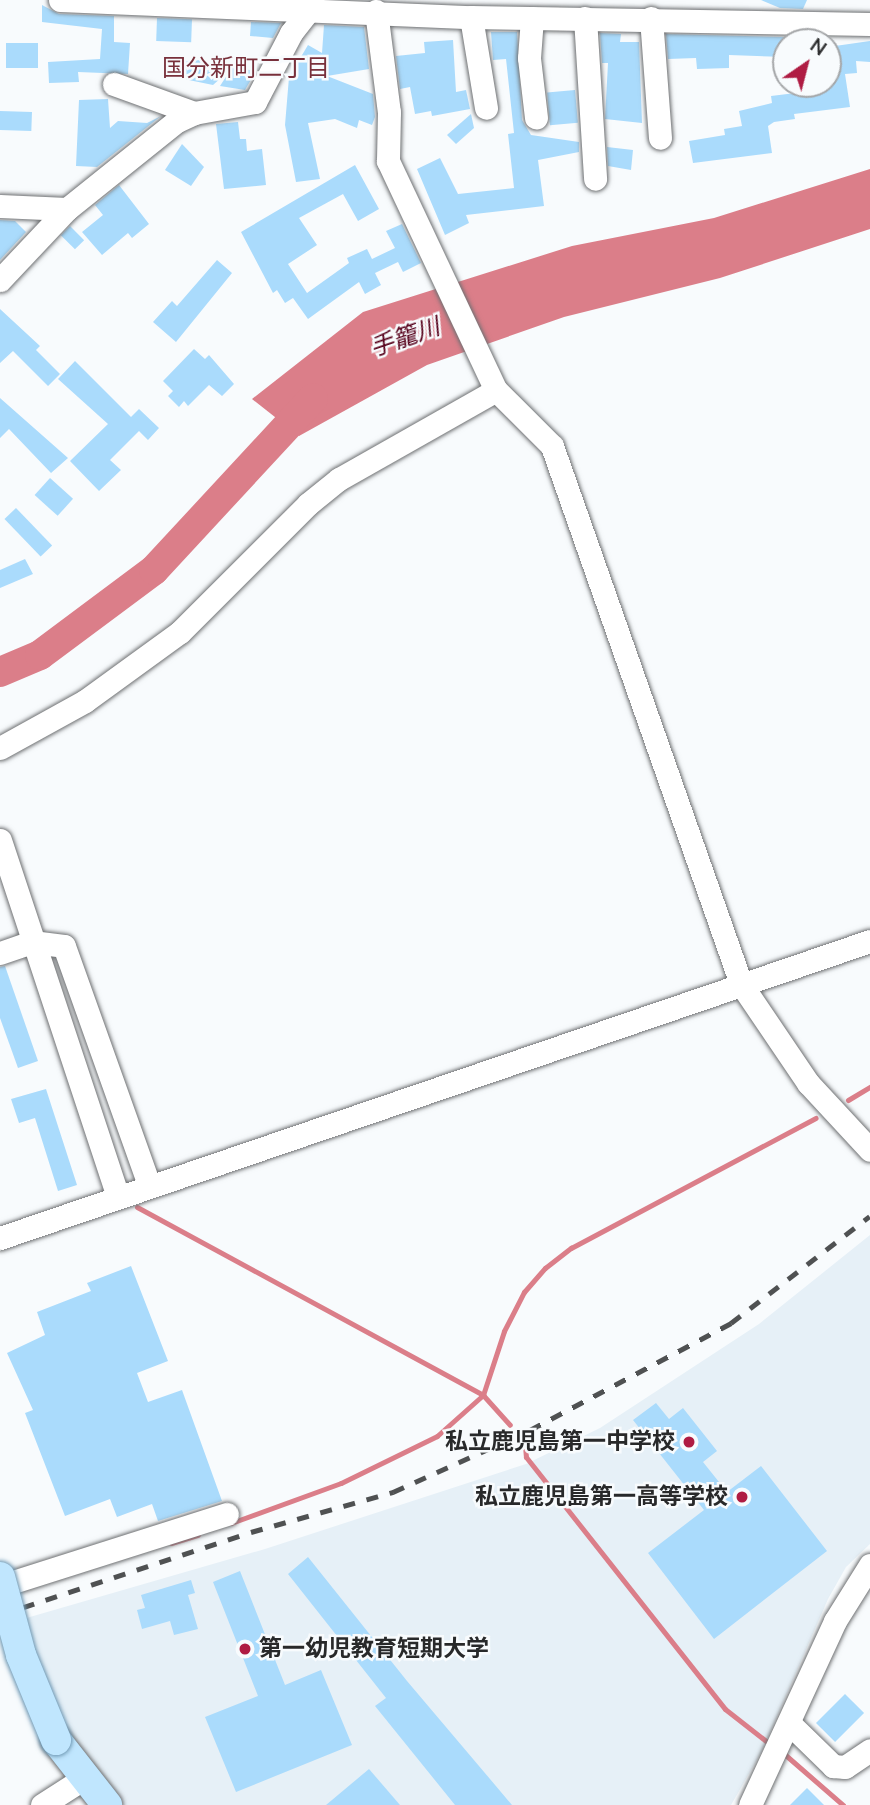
<!DOCTYPE html>
<meta charset="utf-8">
<style>
body{margin:0}
#map{position:relative;width:870px;height:1805px;overflow:hidden;background:#f8fbfd;font-family:"Nunito Sans","Noto Sans JP",sans-serif}
div>[style]{position:absolute}
[style*='--x']{left:calc(var(--x)*1px);top:calc(var(--y)*1px);width:calc(var(--w)*1px);rotate:calc(var(--a)*1deg)}
.built>*{inset:0;background:#e6f0f7}
.water>*{inset:0;background:#db7e89}
.stream>*{height:5px;margin:-2.5px;padding:0 2.5px;transform-origin:2.5px;border-radius:2.5px;background:#db7e89}
.river>*{height:30px;margin:-15px;padding:0 15px;transform-origin:15px;border-radius:15px;background:#db7e89}
.building>*{inset:0;background:#aadbfc;transform-origin:0 0}
.roads{filter:drop-shadow(0 0 2px #6e7072) drop-shadow(0 0 2px #6e7072)}
.minor>*{height:23px;margin:-11.5px;padding:0 11.5px;transform-origin:11.5px;border-radius:11.5px;background:#fff}
.major>*{height:30px;margin:-15px;padding:0 15px;transform-origin:15px;border-radius:15px;background:#c0e6fe}
.rail>*{height:5px;margin-top:-2.5px;transform-origin:0;background:repeating-linear-gradient(90deg,#4f5152 0 12px,transparent 0 24px)}
.bridges{filter:drop-shadow(0 0 2px #7099b4) drop-shadow(0 0 2px #7099b4)}
.major-bridge>*{height:30px;margin:-15px;padding:0 15px;transform-origin:15px;border-radius:15px;background:#c0e6fe}
.dots>*{width:19px;height:19px;translate:-50% -50%;box-sizing:border-box;border:4px solid #f8fbfd;border-radius:50%}
span{translate:-50% -50%;white-space:nowrap;text-align:center;line-height:1.15;-webkit-text-stroke:5px #f8fbfd;paint-order:stroke}
.poi-label{font-size:23px;color:#28292a;font-weight:700}
.right{translate:-100% -50%;text-align:right}
.left{translate:0 -50%;text-align:left}
.neighbourhood-label{font-size:24px;color:#78303b}
.water-label{font-size:24px;color:#57011b;font-style:italic}
.north{position:absolute;left:772px;top:28px;width:70px;height:70px;box-sizing:border-box;background:#f8fbfd;border:2px solid #a5a7a9;border-radius:50%;rotate:35deg;font-size:19px;font-weight:700;line-height:28px;text-align:center;color:#28292a}
.north::after{content:'';display:block;margin:auto;width:24px;height:32px;background:#af1c43;clip-path:polygon(50% 0,100% 100%,50% 72%,0 100%)}
</style>
<div id="map">
<div class="built">
<div style="clip-path:polygon(870px 1235px,870px 1544px,846px 1567px,828px 1599px,762px 1751px,731px 1805px,124px 1805px,65px 1730px,23px 1619px,265px 1549px,526px 1464px,600px 1428px,759px 1324px)"></div>
</div>
<div class="water">
<div style="clip-path:polygon(870px 169px,870px 229px,720px 278px,564px 317px,427px 365px,299px 436px,252px 399px,363px 312px,572px 246px,714px 218px)"></div>
</div>
<div class="stream">
<div style="--x:848;--y:1100;--w:26;--a:-31"></div>
<div style="--x:137;--y:1207;--w:394;--a:28.5"></div>
<div style="--x:483;--y:1395;--w:40;--a:48"></div>
<div style="--x:525;--y:1446;--w:11;--a:85"></div>
<div style="--x:526;--y:1457;--w:321;--a:51.7"></div>
<div style="--x:725;--y:1709;--w:58;--a:38"></div>
<div style="--x:231;--y:1523;--w:117;--a:-20"></div>
<div style="--x:341;--y:1483;--w:107;--a:-26.1"></div>
<div style="--x:437;--y:1436;--w:62;--a:-41.7"></div>
<div style="--x:483;--y:1395;--w:67;--a:-71.8"></div>
<div style="--x:504;--y:1331;--w:44;--a:-62.9"></div>
<div style="--x:524;--y:1292;--w:32;--a:-49"></div>
<div style="--x:545;--y:1268;--w:33;--a:-38"></div>
<div style="--x:571;--y:1248;--w:277;--a:-28"></div>
<div style="--x:171;--y:1543;--w:28;--a:-17"></div>
<div style="--x:782;--y:1752;--w:81;--a:41"></div>
</div>
<div class="river">
<div style="--x:0;--y:672;--w:43;--a:-23"></div>
<div style="--x:40;--y:655;--w:142;--a:-36.7"></div>
<div style="--x:154;--y:570;--w:234;--a:-47.2"></div>
</div>
<div class="building">
<div style="clip-path:polygon(761px 0,807px 0,803px 9px,780px 8px)"></div>
<div style="clip-path:polygon(42px 5px,59px 14px,114px 16px,114px 42px,130px 43px,128px 74px,78px 72px,79px 82px,49px 83px,48px 62px,100px 59px,102px 29px,42px 22px)"></div>
<div style="left:157px;top:18px;width:35px;height:23px;rotate:2deg"></div>
<div style="clip-path:polygon(251px 22px,281px 23px,273px 38px,250px 36px)"></div>
<div style="clip-path:polygon(324px 25px,364px 27px,369px 69px,327px 76px,373px 94px,375px 117px,372px 125px,359px 120px,357px 128px,335px 119px,308px 123px,320px 179px,296px 182px,285px 125px,289px 77px,308px 45px,322px 53px)"></div>
<div style="clip-path:polygon(491px 32px,517px 32px,522px 120px,531px 135px,579px 142px,579px 152px,538px 160px,544px 206px,466px 215px,469px 223px,445px 235px,417px 169px,440px 158px,458px 194px,514px 188px,508px 134px,514px 133px,506px 59px,493px 60px)"></div>
<div style="clip-path:polygon(600px 33px,621px 34px,620px 42px,639px 42px,642px 123px,605px 119px,608px 63px,602px 63px)"></div>
<div style="clip-path:polygon(666px 34px,786px 37px,786px 57px,729px 55px,729px 68px,697px 69px,696px 58px,668px 59px)"></div>
<div style="clip-path:polygon(453px 40px,456px 92px,466px 90px,470px 109px,432px 116px,431px 111px,415px 114px,410px 87px,400px 89px,396px 56px,425px 53px,424px 42px)"></div>
<div style="clip-path:polygon(870px 41px,870px 62px,856px 61px,857px 73px,845px 74px,850px 107px,794px 114px,795px 119px,774px 122px,768px 126px,772px 153px,693px 163px,689px 141px,725px 135px,724px 129px,742px 126px,739px 111px,772px 103px,771px 96px,820px 90px,819px 85px,828px 84px,828px 47px)"></div>
<div style="left:6px;top:43px;width:32px;height:25px"></div>
<div style="clip-path:polygon(201px 60px,201px 62px,256px 71px,245px 90px,220px 86px,231px 69px,213px 85px,179px 78px,179px 62px)"></div>
<div style="left:575px;top:90px;width:33px;height:28px;rotate:85deg"></div>
<div style="clip-path:polygon(108px 99px,110px 128px,118px 121px,147px 123px,161px 116px,97px 167px,76px 166px,79px 100px)"></div>
<div style="left:0;top:111px;width:32px;height:19px;rotate:2deg"></div>
<div style="clip-path:polygon(471px 114px,474px 128px,456px 144px,447px 135px)"></div>
<div style="clip-path:polygon(238px 122px,240px 139px,246px 139px,247px 151px,262px 149px,266px 185px,224px 189px,216px 124px)"></div>
<div style="clip-path:polygon(182px 144px,204px 167px,191px 186px,165px 170px)"></div>
<div style="clip-path:polygon(607px 147px,633px 150px,631px 170px,608px 166px)"></div>
<div style="clip-path:polygon(355px 165px,379px 209px,358px 221px,343px 194px,299px 218px,317px 245px,288px 264px,307px 293px,349px 263px,347px 258px,367px 249px,372px 259px,395px 248px,386px 231px,402px 224px,421px 263px,403px 272px,398px 262px,375px 273px,381px 285px,365px 294px,359px 282px,308px 319px,293px 298px,285px 303px,277px 290px,273px 293px,241px 232px)"></div>
<div style="clip-path:polygon(119px 185px,149px 224px,132px 238px,128px 233px,102px 255px,82px 232px,103px 215px,95px 205px)"></div>
<div style="clip-path:polygon(0 220px,15px 221px,26px 232px,0 260px)"></div>
<div style="left:70px;top:226px;width:20px;height:13px;rotate:45deg"></div>
<div style="clip-path:polygon(217px 260px,232px 273px,176px 342px,153px 322px,172px 301px,177px 306px)"></div>
<div style="clip-path:polygon(0 309px,40px 346px,36px 350px,60px 374px,48px 386px,13px 351px,0 363px)"></div>
<div style="clip-path:polygon(194px 349px,205px 359px,209px 355px,234px 384px,222px 396px,209px 385px,188px 406px,184px 401px,179px 407px,168px 396px,173px 391px,163px 381px)"></div>
<div style="clip-path:polygon(75px 361px,131px 417px,139px 409px,159px 428px,148px 440px,139px 431px,110px 460px,121px 470px,99px 491px,70px 461px,108px 424px,58px 379px)"></div>
<div style="clip-path:polygon(0 398px,68px 458px,51px 473px,9px 429px,0 438px)"></div>
<div style="left:50px;top:478px;width:31px;height:23px;rotate:42deg"></div>
<div style="left:16px;top:508px;width:52px;height:16px;rotate:46deg"></div>
<div style="clip-path:polygon(25px 559px,33px 574px,0 588px,0 570px)"></div>
<div style="clip-path:polygon(5px 966px,38px 1061px,18px 1068px,0 1018px,0 967px)"></div>
<div style="clip-path:polygon(46px 1089px,77px 1185px,58px 1191px,35px 1118px,19px 1123px,11px 1099px)"></div>
<div style="clip-path:polygon(131px 1266px,168px 1361px,137px 1373px,148px 1402px,182px 1390px,222px 1501px,158px 1521px,152px 1504px,117px 1517px,110px 1499px,65px 1516px,25px 1413px,33px 1410px,7px 1353px,45px 1335px,37px 1312px,91px 1291px,87px 1283px)"></div>
<div style="clip-path:polygon(656px 1403px,669px 1419px,683px 1408px,717px 1451px,703px 1462px,727px 1492px,761px 1466px,827px 1551px,714px 1639px,648px 1553px,704px 1510px,633px 1420px)"></div>
<div style="clip-path:polygon(308px 1557px,407px 1681px,512px 1805px,455px 1805px,375px 1706px,386px 1698px,288px 1574px)"></div>
<div style="clip-path:polygon(240px 1571px,285px 1685px,321px 1670px,352px 1745px,236px 1792px,205px 1717px,258px 1696px,213px 1582px)"></div>
<div style="clip-path:polygon(191px 1580px,195px 1593px,188px 1595px,198px 1629px,174px 1635px,170px 1621px,142px 1629px,137px 1610px,145px 1608px,141px 1595px)"></div>
<div style="left:845px;top:1694px;width:27px;height:41px;rotate:45deg"></div>
<div style="clip-path:polygon(369px 1769px,400px 1805px,326px 1805px)"></div>
<div style="clip-path:polygon(807px 1788px,824px 1805px,790px 1805px)"></div>
</div>
<div class="roads">
<div class="minor">
<div style="--x:60;--y:0;--w:411;--a:2.4"></div>
<div style="--x:471;--y:17;--w:399;--a:1"></div>
<div style="--x:376;--y:11;--w:102;--a:82.7"></div>
<div style="--x:389;--y:112;--w:49;--a:91.2"></div>
<div style="--x:388;--y:161;--w:253;--a:64.8"></div>
<div style="--x:496;--y:390;--w:79;--a:45"></div>
<div style="--x:552;--y:446;--w:570;--a:70.64"></div>
<div style="--x:741;--y:984;--w:120;--a:55.9"></div>
<div style="--x:808;--y:1083;--w:91;--a:47.2"></div>
<div style="--x:471;--y:17;--w:92;--a:80.6"></div>
<div style="--x:532;--y:18;--w:40;--a:94.3"></div>
<div style="--x:529;--y:58;--w:60;--a:83.3"></div>
<div style="--x:585;--y:18;--w:161;--a:86.4"></div>
<div style="--x:651;--y:18;--w:120;--a:85.7"></div>
<div style="--x:114;--y:84;--w:85;--a:19.9"></div>
<div style="--x:0;--y:206;--w:67;--a:2.6"></div>
<div style="--x:67;--y:209;--w:141;--a:-38.7"></div>
<div style="--x:177;--y:121;--w:19;--a:-25"></div>
<div style="--x:194;--y:113;--w:62;--a:-10.2"></div>
<div style="--x:255;--y:102;--w:78;--a:-62.4"></div>
<div style="--x:291;--y:33;--w:36;--a:-52"></div>
<div style="--x:0;--y:280;--w:98;--a:-46.7"></div>
<div style="--x:0;--y:748;--w:97;--a:-28.9"></div>
<div style="--x:85;--y:701;--w:117;--a:-36"></div>
<div style="--x:180;--y:632;--w:181;--a:-45"></div>
<div style="--x:308;--y:504;--w:40;--a:-39"></div>
<div style="--x:339;--y:479;--w:180;--a:-29.5"></div>
<div style="--x:0;--y:840;--w:375;--a:71.7"></div>
<div style="--x:0;--y:953;--w:34;--a:-19"></div>
<div style="--x:32;--y:942;--w:32;--a:7"></div>
<div style="--x:64;--y:946;--w:254;--a:70.4"></div>
<div style="--x:0;--y:1238;--w:919;--a:-18.85"></div>
<div style="--x:0;--y:1586;--w:238;--a:-17.6"></div>
<div style="--x:789;--y:1723;--w:62;--a:44.3"></div>
<div style="--x:833;--y:1766;--w:12;--a:5"></div>
<div style="--x:845;--y:1767;--w:30;--a:-34"></div>
<div style="--x:42;--y:1805;--w:50;--a:-32.7"></div>
<div style="--x:750;--y:1805;--w:203;--a:-65.2"></div>
<div style="--x:835;--y:1621;--w:66;--a:-58"></div>
</div>
<div class="major">
<div style="--x:56;--y:1740;--w:83;--a:51.9"></div>
</div>
</div>
<div class="rail">
<div style="--x:0;--y:1615;--w:264;--a:-18.3"></div>
<div style="--x:251;--y:1532;--w:148;--a:-15.7"></div>
<div style="--x:393;--y:1492;--w:150;--a:-24.3"></div>
<div style="--x:530;--y:1430;--w:228;--a:-28"></div>
<div style="--x:731;--y:1323;--w:175;--a:-37.6"></div>
</div>
<div class="bridges">
<div class="major-bridge">
<div style="--x:0;--y:1577;--w:81;--a:74.9"></div>
<div style="--x:21;--y:1655;--w:92;--a:67.6"></div>
</div>
</div>
<div class="dots">
<div style="left:689px;top:1442px;background:#af1c43"></div>
<div style="left:742px;top:1497px;background:#af1c43"></div>
<div style="left:245px;top:1649px;background:#af1c43"></div>
</div>
<div class="poi-label">
<span class="right" style="left:675px;top:1442px">私立鹿児島第一中学校</span>
<span class="right" style="left:728px;top:1497px">私立鹿児島第一高等学校</span>
<span class="left" style="left:259px;top:1649px">第一幼児教育短期大学</span>
</div>
<div class="neighbourhood-label">
<span style="left:246px;top:69px">国分新町二丁目</span>
</div>
<div class="water-label">
<span style="left:405px;top:338px;rotate:-19deg">手籠川</span>
</div>
<div class="north">N</div>
</div>
